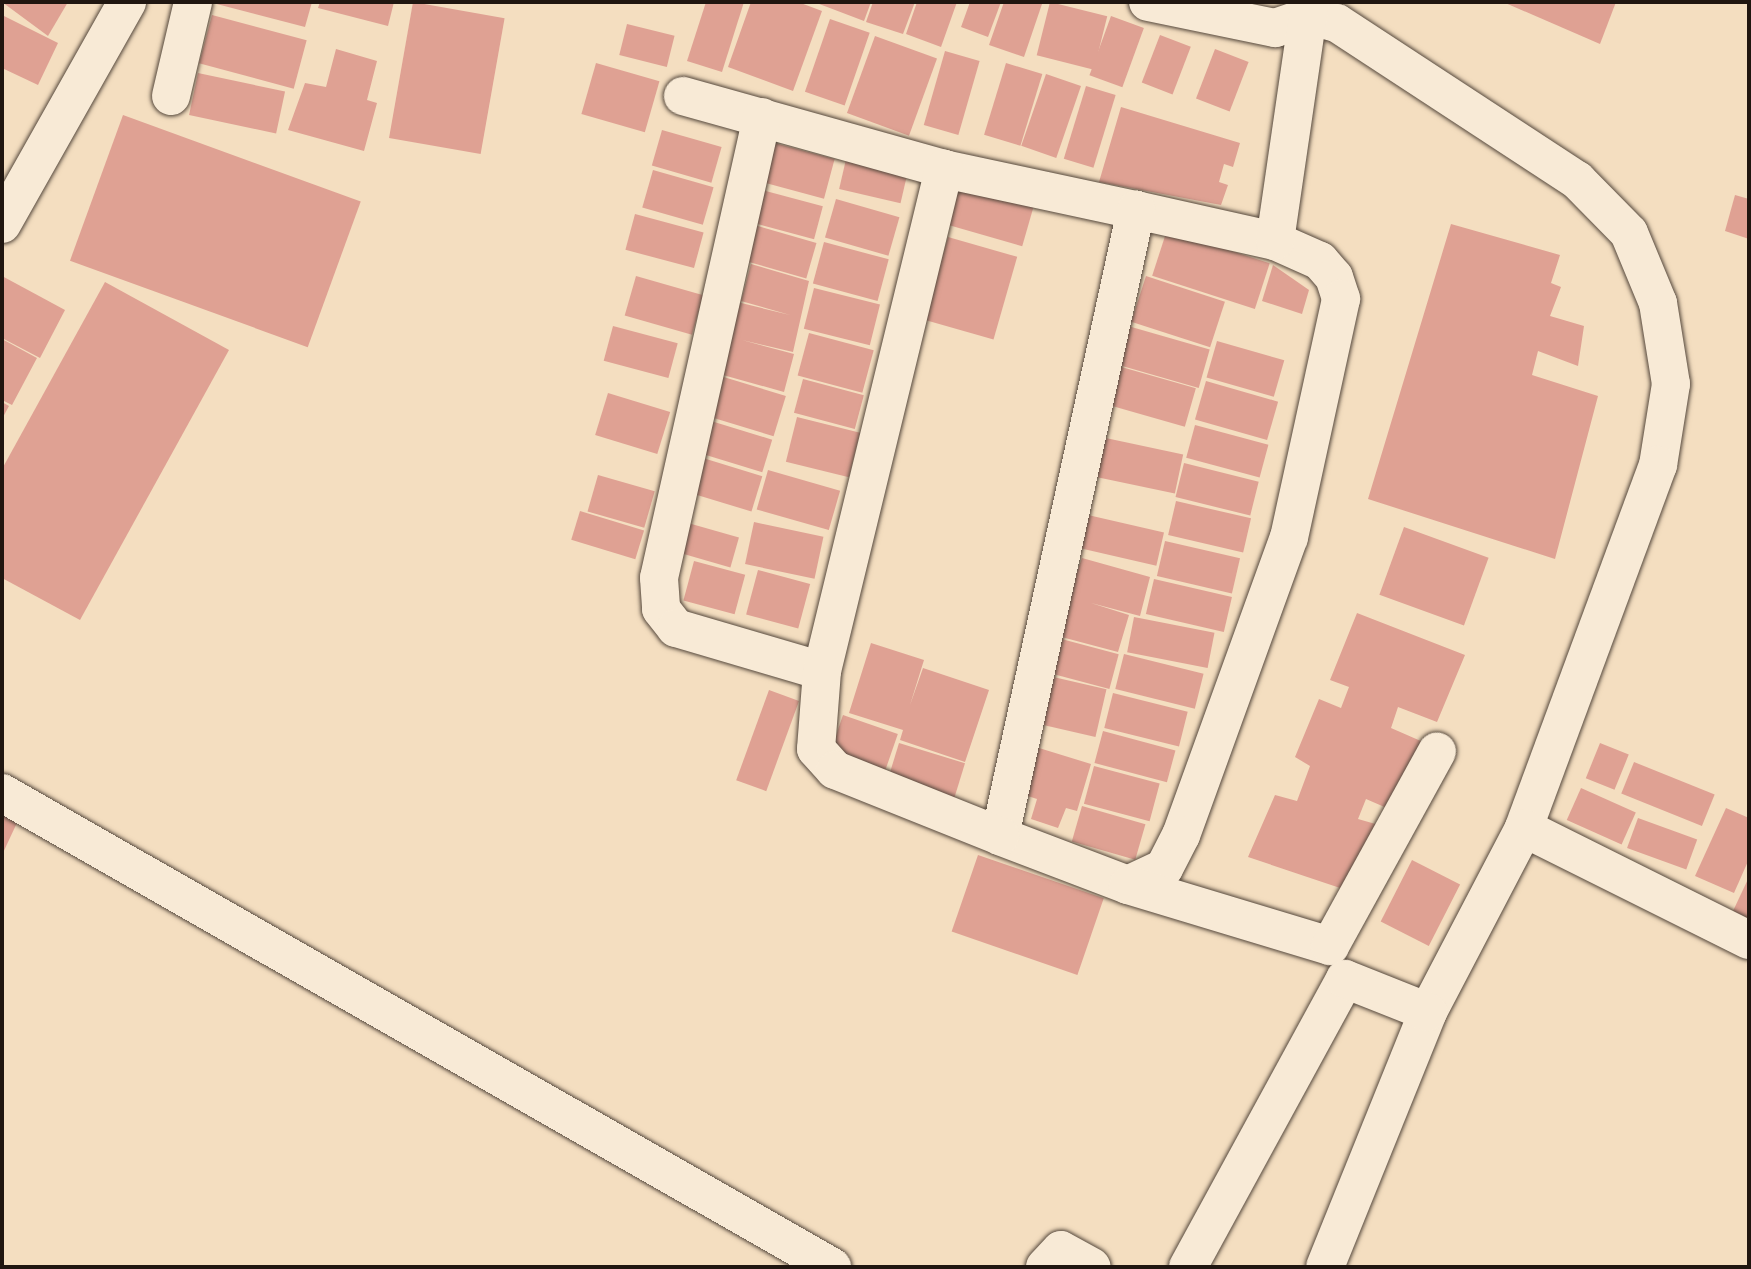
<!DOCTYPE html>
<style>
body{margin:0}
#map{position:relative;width:1751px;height:1269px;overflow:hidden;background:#f4dec0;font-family:Vollkorn,serif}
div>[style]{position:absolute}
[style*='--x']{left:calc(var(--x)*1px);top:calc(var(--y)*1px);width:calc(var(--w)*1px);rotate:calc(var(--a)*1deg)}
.building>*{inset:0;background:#dfa193;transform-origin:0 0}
.roads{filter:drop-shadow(0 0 2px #55483c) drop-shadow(0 0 2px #55483c)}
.street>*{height:38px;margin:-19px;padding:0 19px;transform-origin:19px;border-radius:19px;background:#f8ead6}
span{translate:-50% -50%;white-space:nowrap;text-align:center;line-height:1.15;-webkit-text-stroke:7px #f8ead6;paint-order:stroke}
.frame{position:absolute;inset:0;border:4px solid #201610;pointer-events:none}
</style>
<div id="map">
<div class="building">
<div style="clip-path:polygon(2px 2px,68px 2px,48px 36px)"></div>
<div style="clip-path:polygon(209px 2px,312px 2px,305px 27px)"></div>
<div style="clip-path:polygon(320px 2px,394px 2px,388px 26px,318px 8px)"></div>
<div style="left:413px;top:2px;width:93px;height:138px;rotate:10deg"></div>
<div style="clip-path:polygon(706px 2px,744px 2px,722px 72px,687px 61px)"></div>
<div style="clip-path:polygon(751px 2px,798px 2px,822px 11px,793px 91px,728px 67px)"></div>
<div style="clip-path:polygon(814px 2px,871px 2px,864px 21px)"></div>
<div style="clip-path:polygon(873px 2px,915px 2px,903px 34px,866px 22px)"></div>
<div style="clip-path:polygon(917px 2px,957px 2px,941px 47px,906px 34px)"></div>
<div style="clip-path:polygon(970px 2px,1001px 2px,988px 37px,961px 27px)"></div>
<div style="clip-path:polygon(1004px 2px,1042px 4px,1024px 57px,989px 45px)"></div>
<div style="left:1050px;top:2px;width:59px;height:55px;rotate:14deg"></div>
<div style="clip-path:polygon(1503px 2px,1616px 2px,1600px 44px)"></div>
<div style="clip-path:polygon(2px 15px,58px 43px,38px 85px,2px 68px)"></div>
<div style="left:212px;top:15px;width:98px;height:50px;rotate:15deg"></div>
<div style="left:1111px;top:16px;width:35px;height:63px;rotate:20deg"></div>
<div style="left:830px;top:19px;width:42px;height:77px;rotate:19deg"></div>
<div style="left:627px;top:24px;width:49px;height:32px;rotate:14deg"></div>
<div style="left:1160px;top:35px;width:33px;height:51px;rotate:21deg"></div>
<div style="left:875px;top:36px;width:66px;height:82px;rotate:20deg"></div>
<div style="clip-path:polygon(336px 49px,377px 61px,367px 100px,377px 103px,364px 151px,288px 130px,305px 83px,326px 87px)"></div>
<div style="left:1215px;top:49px;width:36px;height:53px;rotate:21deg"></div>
<div style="left:945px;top:51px;width:36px;height:77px;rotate:16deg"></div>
<div style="left:596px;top:63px;width:66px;height:53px;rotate:16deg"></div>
<div style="left:1006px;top:63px;width:38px;height:75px;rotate:17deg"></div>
<div style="left:198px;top:73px;width:89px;height:43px;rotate:12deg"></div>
<div style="left:1046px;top:74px;width:37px;height:76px;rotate:19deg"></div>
<div style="left:1086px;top:86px;width:31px;height:76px;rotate:17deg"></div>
<div style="clip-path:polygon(1121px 107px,1240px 143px,1233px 167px,1224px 164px,1219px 182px,1228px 185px,1221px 205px,1099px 182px)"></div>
<div style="left:123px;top:115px;width:253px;height:155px;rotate:20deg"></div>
<div style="left:662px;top:130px;width:62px;height:37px;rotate:16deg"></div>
<div style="left:767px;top:141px;width:70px;height:41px;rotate:15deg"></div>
<div style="left:847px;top:155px;width:63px;height:35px;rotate:13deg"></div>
<div style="left:653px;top:170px;width:63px;height:39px;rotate:16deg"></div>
<div style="left:954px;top:183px;width:83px;height:42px;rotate:16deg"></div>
<div style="left:762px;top:190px;width:63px;height:34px;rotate:15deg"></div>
<div style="clip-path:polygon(1735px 195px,1749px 199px,1749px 239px,1725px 231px)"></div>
<div style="left:836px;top:199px;width:66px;height:40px;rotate:16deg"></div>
<div style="left:635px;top:214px;width:71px;height:37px;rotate:15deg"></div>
<div style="clip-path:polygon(1451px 224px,1560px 255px,1551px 283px,1561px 287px,1550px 316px,1584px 326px,1578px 366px,1538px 351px,1532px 375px,1598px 396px,1555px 559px,1368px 499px)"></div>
<div style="left:754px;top:225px;width:65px;height:37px;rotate:16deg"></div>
<div style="left:1167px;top:230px;width:108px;height:48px;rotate:18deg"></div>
<div style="left:948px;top:237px;width:72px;height:86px;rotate:16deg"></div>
<div style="left:824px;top:242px;width:67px;height:43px;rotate:15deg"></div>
<div style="clip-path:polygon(751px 264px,809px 281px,793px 352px,742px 340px,794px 354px,784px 392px,723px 375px,737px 302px,790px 315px,741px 301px)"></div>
<div style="clip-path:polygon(1273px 265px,1309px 290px,1302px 314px,1262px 301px)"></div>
<div style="clip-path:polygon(2px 276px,65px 310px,40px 358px,2px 338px)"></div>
<div style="left:636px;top:276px;width:70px;height:41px;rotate:16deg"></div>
<div style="left:1146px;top:276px;width:83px;height:48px;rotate:18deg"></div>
<div style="clip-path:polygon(105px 282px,229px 350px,80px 620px,2px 578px,2px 469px)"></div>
<div style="left:814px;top:288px;width:68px;height:42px;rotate:14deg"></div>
<div style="left:613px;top:326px;width:67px;height:36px;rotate:15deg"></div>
<div style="left:1128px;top:326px;width:85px;height:40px;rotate:16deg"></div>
<div style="left:809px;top:333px;width:67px;height:44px;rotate:15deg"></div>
<div style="clip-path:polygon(2px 339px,37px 358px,12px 405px,2px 400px)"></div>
<div style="left:1217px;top:341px;width:70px;height:38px;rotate:16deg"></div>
<div style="left:1118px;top:366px;width:81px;height:40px;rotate:16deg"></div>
<div style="left:717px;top:375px;width:72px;height:42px;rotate:17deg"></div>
<div style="left:803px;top:379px;width:63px;height:35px;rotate:15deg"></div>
<div style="left:1206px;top:381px;width:75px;height:40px;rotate:16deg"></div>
<div style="left:608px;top:393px;width:65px;height:44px;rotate:17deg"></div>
<div style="clip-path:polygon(2px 402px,9px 406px,2px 419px)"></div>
<div style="left:797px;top:417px;width:65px;height:46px;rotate:14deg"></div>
<div style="left:711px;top:421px;width:64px;height:34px;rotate:17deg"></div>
<div style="left:1195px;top:425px;width:76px;height:34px;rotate:15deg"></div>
<div style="left:1101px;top:437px;width:84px;height:40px;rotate:12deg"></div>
<div style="left:703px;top:458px;width:62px;height:37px;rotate:17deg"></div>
<div style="left:1184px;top:463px;width:77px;height:35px;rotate:14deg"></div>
<div style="left:768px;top:470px;width:75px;height:41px;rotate:16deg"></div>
<div style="left:598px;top:475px;width:59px;height:38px;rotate:16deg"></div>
<div style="left:1176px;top:501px;width:77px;height:35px;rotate:13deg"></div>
<div style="left:580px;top:511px;width:67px;height:30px;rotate:17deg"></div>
<div style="left:1088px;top:515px;width:78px;height:34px;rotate:13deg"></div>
<div style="left:754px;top:522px;width:71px;height:43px;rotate:12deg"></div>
<div style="left:688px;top:523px;width:53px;height:31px;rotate:16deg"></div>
<div style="left:1404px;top:527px;width:90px;height:72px;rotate:20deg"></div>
<div style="left:1165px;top:541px;width:77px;height:36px;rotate:13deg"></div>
<div style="clip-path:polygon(1082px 558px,1150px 577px,1140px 616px,1091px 603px,1129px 615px,1118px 652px,1054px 635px)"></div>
<div style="left:694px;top:561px;width:53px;height:41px;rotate:15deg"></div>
<div style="left:758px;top:570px;width:54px;height:46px;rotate:15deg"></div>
<div style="left:1154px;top:579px;width:80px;height:36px;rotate:13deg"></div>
<div style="clip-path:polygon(1357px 613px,1465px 655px,1437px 722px,1398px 707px,1391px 728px,1430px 745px,1396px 812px,1366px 799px,1358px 819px,1386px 827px,1358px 894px,1248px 857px,1275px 795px,1297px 801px,1310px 766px,1295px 757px,1319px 699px,1341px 708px,1349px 687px,1330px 680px)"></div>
<div style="left:1134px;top:617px;width:82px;height:36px;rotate:11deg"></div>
<div style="left:1054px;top:637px;width:67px;height:36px;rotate:15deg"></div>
<div style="clip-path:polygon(871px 643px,924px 660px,910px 705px,923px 668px,989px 690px,965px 762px,900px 740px,903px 730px,849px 713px)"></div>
<div style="left:1124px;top:654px;width:82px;height:36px;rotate:14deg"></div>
<div style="left:1049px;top:676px;width:59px;height:49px;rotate:13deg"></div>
<div style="left:769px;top:690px;width:32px;height:96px;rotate:20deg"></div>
<div style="left:1113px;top:693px;width:77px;height:36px;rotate:14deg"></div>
<div style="left:843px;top:715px;width:58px;height:42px;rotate:19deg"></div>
<div style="left:1103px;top:731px;width:75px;height:33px;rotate:15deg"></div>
<div style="left:899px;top:743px;width:69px;height:36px;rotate:17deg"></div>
<div style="left:1600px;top:743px;width:31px;height:38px;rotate:22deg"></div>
<div style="clip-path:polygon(1026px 744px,1091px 764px,1077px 811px,1066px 808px,1058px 828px,1031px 819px,1037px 799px,1012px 791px)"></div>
<div style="left:1634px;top:762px;width:87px;height:34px;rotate:22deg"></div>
<div style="left:1094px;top:766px;width:68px;height:39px;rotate:15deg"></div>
<div style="left:1581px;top:788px;width:60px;height:35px;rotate:24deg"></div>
<div style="clip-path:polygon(2px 803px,22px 812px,2px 855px)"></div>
<div style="left:1082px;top:806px;width:66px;height:37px;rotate:16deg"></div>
<div style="clip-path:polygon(1726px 808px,1749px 818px,1749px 859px,1734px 893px,1695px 876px)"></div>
<div style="left:1638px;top:818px;width:63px;height:32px;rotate:20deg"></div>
<div style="left:978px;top:855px;width:133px;height:81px;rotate:19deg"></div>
<div style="left:1412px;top:860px;width:54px;height:69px;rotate:27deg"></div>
<div style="clip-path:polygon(1749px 877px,1749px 919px,1733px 911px)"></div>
</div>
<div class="roads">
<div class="street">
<div style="--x:1148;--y:2;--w:130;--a:11.6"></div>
<div style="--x:1275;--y:28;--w:37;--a:-19"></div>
<div style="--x:1310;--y:16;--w:28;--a:15"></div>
<div style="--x:1337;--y:23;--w:287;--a:33.2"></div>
<div style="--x:1577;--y:180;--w:74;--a:45.5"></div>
<div style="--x:1629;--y:233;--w:76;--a:67.5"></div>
<div style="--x:1658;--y:303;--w:82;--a:80.9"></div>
<div style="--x:1671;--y:384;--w:82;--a:99.1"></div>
<div style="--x:1658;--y:465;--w:387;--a:110.3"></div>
<div style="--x:1524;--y:828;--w:208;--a:117.6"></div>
<div style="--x:1428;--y:1012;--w:275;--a:112"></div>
<div style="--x:171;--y:96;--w:97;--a:-76.8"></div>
<div style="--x:683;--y:96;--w:271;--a:15.6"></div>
<div style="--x:944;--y:169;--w:196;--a:12.1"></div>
<div style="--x:1136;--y:210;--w:142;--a:12.6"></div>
<div style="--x:1275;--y:241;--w:49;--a:24"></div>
<div style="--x:1320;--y:261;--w:21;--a:49"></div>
<div style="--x:1334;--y:277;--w:23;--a:72"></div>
<div style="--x:1341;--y:299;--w:244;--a:102.3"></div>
<div style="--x:1289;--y:537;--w:317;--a:109.9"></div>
<div style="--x:1181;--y:835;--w:37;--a:117"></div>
<div style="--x:1164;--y:868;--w:40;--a:155"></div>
<div style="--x:1128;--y:885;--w:137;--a:-159.1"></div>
<div style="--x:1000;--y:836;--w:641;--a:-77.74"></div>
<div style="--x:762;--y:117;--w:472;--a:102.6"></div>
<div style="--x:659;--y:578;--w:31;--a:86"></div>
<div style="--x:661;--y:609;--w:24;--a:52"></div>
<div style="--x:676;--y:628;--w:152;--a:16.4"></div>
<div style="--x:822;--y:671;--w:517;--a:-76.34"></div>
<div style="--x:2;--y:224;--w:255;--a:-60.6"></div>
<div style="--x:1275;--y:241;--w:242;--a:-81.7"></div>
<div style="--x:822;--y:671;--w:78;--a:94.4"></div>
<div style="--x:816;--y:749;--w:28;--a:48"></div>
<div style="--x:835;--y:770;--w:178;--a:21.8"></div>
<div style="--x:2;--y:793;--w:956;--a:29.73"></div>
<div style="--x:1524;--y:828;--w:251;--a:26.5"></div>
<div style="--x:1128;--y:885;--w:211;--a:16.8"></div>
<div style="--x:1330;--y:946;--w:222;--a:-61.2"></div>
<div style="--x:1045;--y:1267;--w:23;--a:-47"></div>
<div style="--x:1061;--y:1250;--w:35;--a:29"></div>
<div style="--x:1188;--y:1267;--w:328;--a:-61.4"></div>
<div style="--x:1345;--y:979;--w:89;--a:21.7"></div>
</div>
</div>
<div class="frame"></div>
</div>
